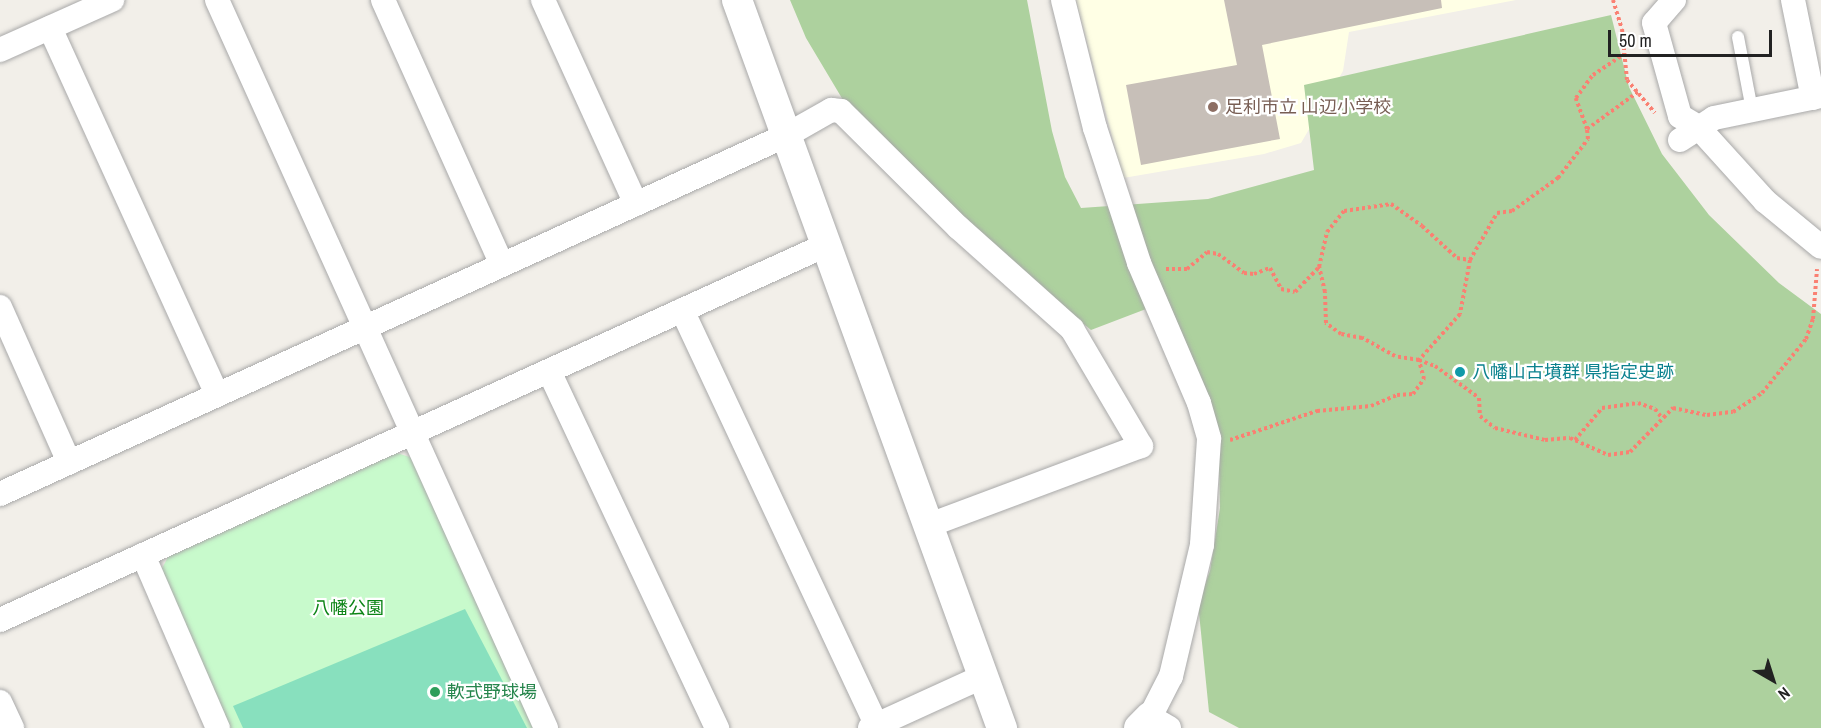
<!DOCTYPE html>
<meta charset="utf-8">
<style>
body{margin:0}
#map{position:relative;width:1821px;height:728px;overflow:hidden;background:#f2efe9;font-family:"Archivo Narrow","Noto Sans JP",sans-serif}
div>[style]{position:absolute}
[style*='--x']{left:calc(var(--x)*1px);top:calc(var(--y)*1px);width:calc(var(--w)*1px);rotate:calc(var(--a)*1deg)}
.education>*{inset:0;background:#ffffe5}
.forest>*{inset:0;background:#add19e}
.park>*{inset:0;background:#c8facc}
.pitch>*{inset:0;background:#88e0be}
.building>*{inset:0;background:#c7bfb8}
.path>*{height:4px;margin-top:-2px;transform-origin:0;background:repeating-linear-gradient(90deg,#fa8072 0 3px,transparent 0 6px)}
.roads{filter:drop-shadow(0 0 2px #a9a9a9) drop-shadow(0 0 2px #a9a9a9)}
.service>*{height:12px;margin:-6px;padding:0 6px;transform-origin:6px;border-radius:6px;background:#fff}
.minor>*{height:24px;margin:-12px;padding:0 12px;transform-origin:12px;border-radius:12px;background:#fff}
.tertiary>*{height:30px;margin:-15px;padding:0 15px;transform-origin:15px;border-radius:15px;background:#fff}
.dots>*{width:16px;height:16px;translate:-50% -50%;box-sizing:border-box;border:3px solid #fff;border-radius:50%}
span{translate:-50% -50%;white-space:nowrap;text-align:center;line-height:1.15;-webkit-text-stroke:4.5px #fff;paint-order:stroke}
.education-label{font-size:18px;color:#785e54}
.left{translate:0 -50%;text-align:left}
.culture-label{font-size:18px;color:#0d838f}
.park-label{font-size:18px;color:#0c8416}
.leisure-label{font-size:18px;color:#27864d}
.north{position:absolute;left:1743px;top:650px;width:60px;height:60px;-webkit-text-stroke:4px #fff;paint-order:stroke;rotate:141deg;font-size:16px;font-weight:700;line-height:24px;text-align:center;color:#222}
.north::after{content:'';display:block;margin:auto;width:21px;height:27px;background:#222;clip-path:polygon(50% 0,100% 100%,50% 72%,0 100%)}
.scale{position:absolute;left:1608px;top:30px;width:164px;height:27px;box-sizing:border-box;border:3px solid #222;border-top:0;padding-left:8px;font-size:18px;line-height:21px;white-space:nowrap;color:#222;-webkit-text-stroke:4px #fff;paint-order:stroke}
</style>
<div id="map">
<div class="education">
<div style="clip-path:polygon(1076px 0,1516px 0,1349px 32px,1343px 71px,1301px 143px,1264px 154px,1123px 178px)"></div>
</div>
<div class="forest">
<div style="clip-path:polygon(790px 0,1027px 0,1052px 131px,1065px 177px,1081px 208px,1208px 199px,1314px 170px,1304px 85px,1611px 15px,1629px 87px,1662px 154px,1709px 215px,1779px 283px,1821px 314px,1821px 728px,1239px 728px,1209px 712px,1198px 603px,1210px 571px,1220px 508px,1219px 458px,1167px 301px,1091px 330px,1021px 272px,843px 100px,806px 38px)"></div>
</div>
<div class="park">
<div style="clip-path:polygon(397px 453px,413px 458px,535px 728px,229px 728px,159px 574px,168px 557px)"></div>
</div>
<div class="pitch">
<div style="clip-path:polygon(465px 609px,527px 728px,243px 728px,233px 706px)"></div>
</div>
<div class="building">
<div style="clip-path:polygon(1224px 0,1441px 0,1442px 8px,1262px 45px,1280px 139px,1141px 165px,1126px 85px,1237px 65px)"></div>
</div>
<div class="path">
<div style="--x:1613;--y:0;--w:30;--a:73"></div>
<div style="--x:1622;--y:29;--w:51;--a:84.4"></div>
<div style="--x:1627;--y:80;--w:43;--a:49.7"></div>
<div style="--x:1587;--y:129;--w:33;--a:-110"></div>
<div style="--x:1576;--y:98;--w:29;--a:-54"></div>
<div style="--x:1593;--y:75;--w:37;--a:-34"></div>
<div style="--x:1470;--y:260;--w:54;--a:-60.1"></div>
<div style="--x:1497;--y:213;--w:15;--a:-8"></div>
<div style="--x:1512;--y:211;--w:57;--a:-35.7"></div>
<div style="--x:1558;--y:178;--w:49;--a:-52.4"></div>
<div style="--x:1588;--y:139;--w:10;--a:-96"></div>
<div style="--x:1587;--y:129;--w:63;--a:-36"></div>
<div style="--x:1166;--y:269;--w:21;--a:0"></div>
<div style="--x:1187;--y:269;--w:26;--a:-40"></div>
<div style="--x:1207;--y:252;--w:11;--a:10"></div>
<div style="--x:1218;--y:254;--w:32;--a:36"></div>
<div style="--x:1244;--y:273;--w:10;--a:6"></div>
<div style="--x:1254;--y:274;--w:17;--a:-21"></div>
<div style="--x:1270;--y:268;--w:24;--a:62"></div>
<div style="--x:1281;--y:289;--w:14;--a:12"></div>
<div style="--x:1295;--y:292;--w:35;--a:-46"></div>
<div style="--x:1230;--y:440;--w:92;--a:-18.4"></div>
<div style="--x:1317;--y:411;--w:54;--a:-5.3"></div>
<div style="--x:1371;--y:406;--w:28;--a:-23"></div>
<div style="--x:1397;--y:395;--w:16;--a:-4"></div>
<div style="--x:1413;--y:394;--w:19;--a:-54"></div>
<div style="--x:1424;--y:379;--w:20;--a:-105"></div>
<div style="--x:1419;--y:360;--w:24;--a:-171"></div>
<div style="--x:1395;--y:356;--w:38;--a:-151"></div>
<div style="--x:1362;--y:338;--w:21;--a:-169"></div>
<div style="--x:1341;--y:334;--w:19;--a:-144"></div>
<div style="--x:1326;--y:323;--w:31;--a:-92"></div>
<div style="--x:1325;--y:292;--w:26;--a:-103"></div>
<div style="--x:1319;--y:267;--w:36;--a:-77"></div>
<div style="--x:1327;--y:232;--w:27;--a:-51"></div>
<div style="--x:1344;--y:211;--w:48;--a:-8.5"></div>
<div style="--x:1391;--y:204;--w:38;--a:35"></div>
<div style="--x:1422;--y:226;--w:47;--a:42.4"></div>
<div style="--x:1457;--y:258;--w:13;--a:9"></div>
<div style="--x:1470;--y:260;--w:55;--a:100.5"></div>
<div style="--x:1460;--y:314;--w:62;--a:131.7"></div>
<div style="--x:1419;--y:360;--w:17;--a:21"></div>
<div style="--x:1435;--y:366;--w:54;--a:36"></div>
<div style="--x:1479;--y:398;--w:18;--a:87"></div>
<div style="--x:1480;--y:416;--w:19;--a:39"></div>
<div style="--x:1495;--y:428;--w:51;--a:13.5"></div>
<div style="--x:1545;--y:440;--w:25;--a:-5"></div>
<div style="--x:1570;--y:438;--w:42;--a:24.1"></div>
<div style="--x:1608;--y:455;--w:22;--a:-8"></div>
<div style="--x:1630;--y:452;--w:62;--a:-45.7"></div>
<div style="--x:1673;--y:408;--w:35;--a:12"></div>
<div style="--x:1707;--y:415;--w:26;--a:-7"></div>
<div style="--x:1733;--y:412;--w:35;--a:-33"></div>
<div style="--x:1762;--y:393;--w:70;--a:-50.8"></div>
<div style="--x:1806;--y:339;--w:21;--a:-71"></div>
<div style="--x:1813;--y:319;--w:50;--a:-85.4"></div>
<div style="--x:1575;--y:440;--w:42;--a:-49.8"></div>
<div style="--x:1602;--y:408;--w:36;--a:-8"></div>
<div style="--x:1638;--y:403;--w:18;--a:19"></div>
<div style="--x:1655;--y:409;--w:11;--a:52"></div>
</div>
<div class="roads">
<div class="service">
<div style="--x:1738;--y:37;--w:74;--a:79.1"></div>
</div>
<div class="minor">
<div style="--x:217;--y:0;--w:799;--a:65.68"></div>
<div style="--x:383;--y:0;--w:290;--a:65.8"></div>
<div style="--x:543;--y:0;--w:224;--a:65.5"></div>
<div style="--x:1063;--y:0;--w:132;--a:76"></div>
<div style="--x:1095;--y:128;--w:142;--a:71.9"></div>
<div style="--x:1139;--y:263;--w:152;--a:66.8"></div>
<div style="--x:1199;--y:403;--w:37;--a:74"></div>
<div style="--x:1209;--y:439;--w:106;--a:93.8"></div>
<div style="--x:1202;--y:545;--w:135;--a:103.3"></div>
<div style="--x:1171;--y:676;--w:46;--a:117.1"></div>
<div style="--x:1150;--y:717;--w:22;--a:30"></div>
<div style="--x:1674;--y:0;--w:30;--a:131"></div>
<div style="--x:1654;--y:23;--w:97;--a:74.4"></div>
<div style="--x:1680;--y:116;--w:21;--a:31"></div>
<div style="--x:1698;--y:127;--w:100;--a:47.8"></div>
<div style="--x:1765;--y:201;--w:72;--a:39.4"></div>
<div style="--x:1793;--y:0;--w:100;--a:78.5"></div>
<div style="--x:50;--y:28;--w:403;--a:65.5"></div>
<div style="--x:0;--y:50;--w:123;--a:-24.1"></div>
<div style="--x:1680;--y:140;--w:40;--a:-32.9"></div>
<div style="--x:1714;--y:118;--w:109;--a:-11.6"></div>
<div style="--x:0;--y:307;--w:170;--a:66"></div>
<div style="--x:682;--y:310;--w:458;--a:64.9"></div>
<div style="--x:549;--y:371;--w:395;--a:64.8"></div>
<div style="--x:0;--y:494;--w:865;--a:-24.52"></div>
<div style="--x:787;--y:135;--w:51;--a:-29.6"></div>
<div style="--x:831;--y:110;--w:10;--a:6"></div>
<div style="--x:841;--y:111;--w:166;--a:44.8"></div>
<div style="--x:959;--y:228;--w:152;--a:41.8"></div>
<div style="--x:1072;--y:329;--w:136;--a:59.5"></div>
<div style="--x:1141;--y:446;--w:228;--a:159.5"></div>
<div style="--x:143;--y:555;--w:189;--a:66.6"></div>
<div style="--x:0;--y:620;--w:907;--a:-24.42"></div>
<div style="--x:0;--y:702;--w:29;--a:65"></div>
<div style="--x:870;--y:728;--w:125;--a:-24.5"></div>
</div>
<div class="tertiary">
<div style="--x:737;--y:0;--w:775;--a:70"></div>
<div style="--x:1139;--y:728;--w:16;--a:-45"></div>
</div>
</div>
<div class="dots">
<div style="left:1213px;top:107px;background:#8d6e63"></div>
<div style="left:1460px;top:372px;background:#0f9aa8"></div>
<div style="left:435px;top:692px;background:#2e9e5b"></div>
</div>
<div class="education-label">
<span class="left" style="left:1225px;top:107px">足利市立 山辺小学校</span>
</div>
<div class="culture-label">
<span class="left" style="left:1472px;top:372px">八幡山古墳群 県指定史跡</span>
</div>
<div class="park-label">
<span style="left:348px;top:608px">八幡公園</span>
</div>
<div class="leisure-label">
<span class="left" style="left:447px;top:692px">軟式野球場</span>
</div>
<div class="north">N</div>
<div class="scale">50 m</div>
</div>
